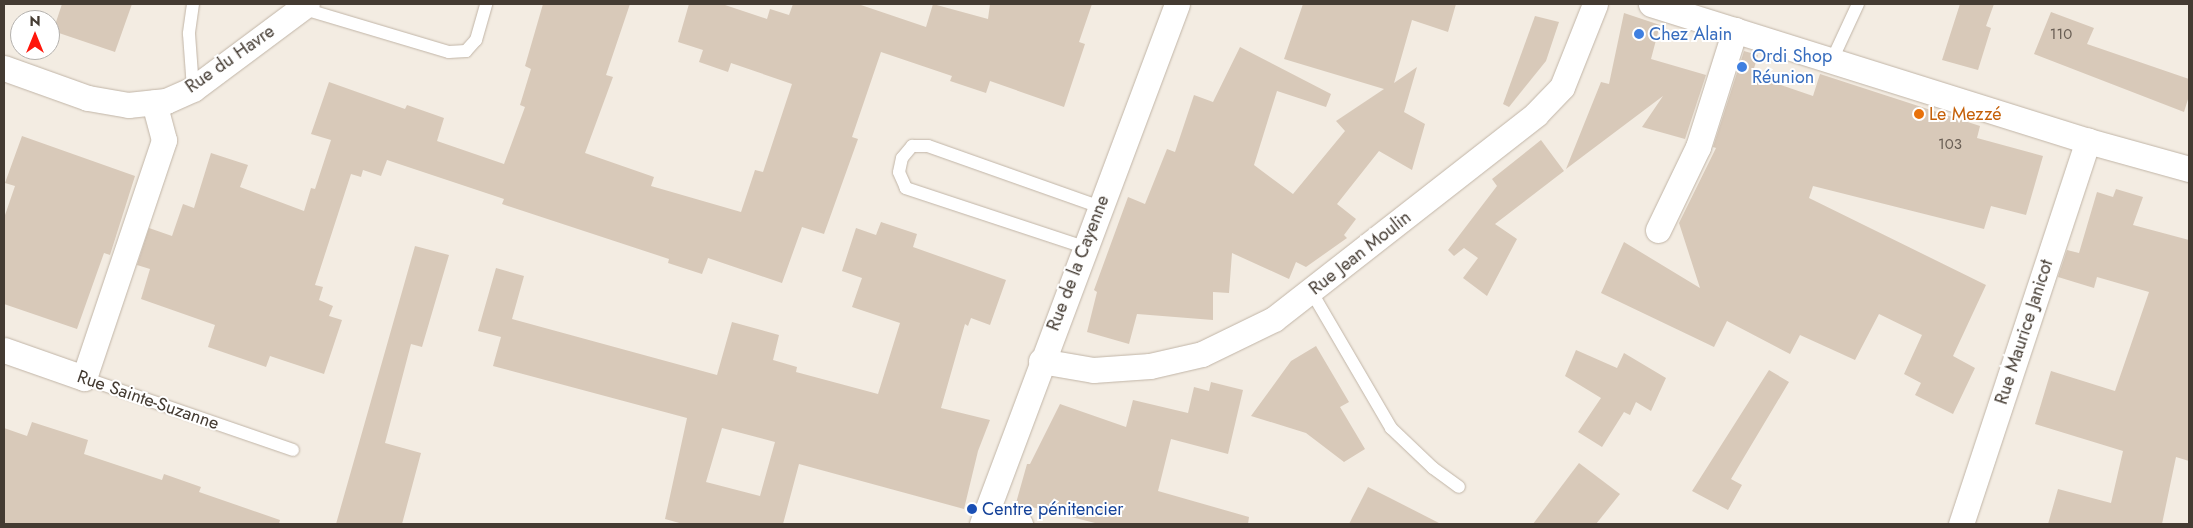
<!DOCTYPE html>
<meta charset="utf-8">
<style>
body{margin:0}
#map{position:relative;width:2193px;height:528px;overflow:hidden;background:#f3ece2;font-family:Jost,sans-serif}
div>[style]{position:absolute}
[style*='--x']{left:calc(var(--x)*1px);top:calc(var(--y)*1px);width:calc(var(--w)*1px);rotate:calc(var(--a)*1deg)}
.building>*{inset:0;background:#d8c9b9}
.roads{filter:drop-shadow(0 0 1px #c1b5a7) drop-shadow(0 0 1px #c1b5a7)}
.lane>*{height:12px;margin:-6px;padding:0 6px;transform-origin:6px;border-radius:6px;background:#fff}
.street>*{height:25px;margin:-12.5px;padding:0 12.5px;transform-origin:12.5px;border-radius:12.5px;background:#fff}
.dots>*{width:14px;height:14px;translate:-50% -50%;box-sizing:border-box;border:2px solid #fff;border-radius:50%}
span{translate:-50% -50%;white-space:nowrap;text-align:center;line-height:1.15;-webkit-text-stroke:4px #fff;paint-order:stroke}
.number-label{font-size:15px;color:#695e54}
.number-label span{-webkit-text-stroke-width:0}
.shop-label{font-size:18px;color:#366cbe}
.left{translate:0 -50%;text-align:left}
.street-label{font-size:18px;color:#443b32}
.food-label{font-size:18px;color:#c56008}
.transit-label{font-size:18px;color:#164399}
.frame{position:absolute;inset:0;border:5px solid #443b32;pointer-events:none}
.north{position:absolute;left:10px;top:10px;width:50px;height:50px;box-sizing:border-box;background:#fff;border:1px solid #b4b1ad;border-radius:50%;rotate:0deg;font-size:14px;font-weight:700;line-height:20px;text-align:center;color:#443b32}
.north::after{content:'';display:block;margin:auto;width:18px;height:22px;background:#ff170c;clip-path:polygon(50% 0,100% 100%,50% 72%,0 100%)}
</style>
<div id="map">
<div class="building">
<div style="clip-path:polygon(62px 4px,132px 4px,115px 52px,53px 31px)"></div>
<div style="clip-path:polygon(543px 4px,630px 4px,606px 75px,613px 77px,585px 153px,654px 177px,651px 186px,741px 212px,755px 170px,763px 172px,792px 84px,731px 63px,728px 72px,699px 62px,703px 50px,678px 42px,689px 4px,722px 4px,767px 19px,770px 9px,789px 15px,793px 4px,858px 4px,926px 27px,933px 4px,988px 19px,990px 4px,1092px 4px,1079px 42px,1085px 44px,1064px 107px,990px 81px,986px 93px,950px 81px,952px 76px,881px 52px,852px 137px,858px 139px,824px 234px,802px 227px,782px 283px,708px 258px,702px 274px,668px 263px,669px 259px,502px 204px,504px 199px,387px 160px,381px 176px,363px 170px,361px 177px,351px 174px,315px 285px,323px 287px,319px 300px,333px 306px,329px 316px,342px 320px,324px 374px,270px 356px,266px 367px,208px 347px,215px 325px,141px 299px,150px 269px,137px 265px,149px 228px,172px 236px,183px 204px,194px 208px,211px 153px,248px 165px,240px 187px,304px 211px,311px 188px,315px 189px,331px 140px,311px 134px,329px 82px,405px 109px,407px 105px,444px 118px,437px 141px,504px 164px,525px 107px,520px 105px,531px 69px,525px 66px)"></div>
<div style="clip-path:polygon(1303px 4px,1456px 4px,1448px 32px,1412px 20px,1394px 83px,1417px 67px,1404px 112px,1425px 124px,1412px 170px,1379px 151px,1337px 204px,1356px 219px,1344px 235px,1347px 238px,1306px 267px,1296px 262px,1289px 279px,1232px 253px,1229px 293px,1213px 292px,1213px 320px,1137px 314px,1129px 344px,1087px 332px,1097px 292px,1094px 290px,1128px 197px,1145px 204px,1167px 149px,1175px 152px,1194px 95px,1213px 102px,1240px 47px,1331px 94px,1326px 107px,1277px 91px,1254px 165px,1293px 194px,1345px 131px,1336px 121px,1384px 89px,1284px 59px)"></div>
<div style="clip-path:polygon(1960px 4px,1994px 4px,1986px 26px,1991px 28px,1978px 70px,1942px 60px)"></div>
<div style="clip-path:polygon(2051px 12px,2094px 28px,2087px 44px,2189px 79px,2189px 96px,2184px 112px,2034px 54px)"></div>
<div style="clip-path:polygon(1624px 13px,1660px 25px,1651px 59px,1706px 75px,1685px 139px,1642px 127px,1663px 96px,1566px 169px,1601px 82px,1609px 84px)"></div>
<div style="clip-path:polygon(1535px 16px,1559px 22px,1546px 61px,1509px 107px,1503px 104px)"></div>
<div style="clip-path:polygon(1744px 51px,1758px 55px,1752px 75px,1813px 96px,1820px 74px,1980px 126px,1977px 138px,2043px 156px,2026px 215px,1991px 206px,1984px 229px,1813px 186px,1809px 198px,1986px 285px,1953px 356px,1975px 368px,1953px 414px,1915px 395px,1921px 383px,1904px 374px,1922px 335px,1879px 314px,1855px 360px,1800px 335px,1790px 354px,1727px 321px,1714px 347px,1601px 293px,1624px 242px,1700px 288px,1679px 223px,1716px 148px,1713px 147px)"></div>
<div style="clip-path:polygon(22px 136px,135px 176px,110px 255px,104px 253px,77px 329px,4px 304px,4px 218px,15px 186px,5px 183px)"></div>
<div style="clip-path:polygon(1541px 140px,1564px 171px,1495px 224px,1517px 239px,1487px 296px,1463px 278px,1478px 258px,1464px 248px,1454px 256px,1448px 250px,1497px 186px,1492px 179px)"></div>
<div style="clip-path:polygon(2116px 189px,2143px 197px,2133px 225px,2189px 240px,2189px 461px,2176px 457px,2162px 524px,2048px 524px,2058px 489px,2111px 503px,2123px 451px,2035px 424px,2051px 371px,2115px 391px,2149px 292px,2097px 277px,2094px 288px,2058px 277px,2067px 250px,2079px 253px,2097px 192px,2113px 197px)"></div>
<div style="clip-path:polygon(evenodd,881px 222px,917px 234px,913px 247px,1006px 280px,990px 325px,971px 318px,968px 326px,965px 324px,941px 408px,990px 420px,978px 451px,964px 509px,799px 464px,783px 524px,683px 524px,665px 519px,687px 418px,493px 366px,501px 337px,478px 331px,496px 268px,524px 276px,512px 319px,717px 375px,732px 322px,779px 335px,773px 360px,797px 367px,796px 372px,878px 394px,900px 323px,852px 307px,862px 278px,842px 271px,856px 228px,876px 235px,881px 222px,722px 428px,775px 442px,760px 496px,706px 482px,722px 428px)"></div>
<div style="clip-path:polygon(415px 246px,449px 255px,422px 347px,411px 344px,385px 443px,421px 453px,402px 524px,336px 524px)"></div>
<div style="clip-path:polygon(1316px 346px,1349px 402px,1340px 407px,1365px 449px,1344px 462px,1306px 433px,1251px 416px,1291px 361px)"></div>
<div style="clip-path:polygon(1576px 350px,1617px 368px,1624px 353px,1666px 378px,1651px 411px,1636px 402px,1630px 415px,1624px 412px,1602px 447px,1578px 432px,1601px 398px,1565px 376px)"></div>
<div style="clip-path:polygon(1769px 370px,1789px 382px,1731px 479px,1742px 485px,1728px 510px,1692px 491px)"></div>
<div style="clip-path:polygon(1211px 382px,1243px 390px,1228px 454px,1171px 439px,1158px 491px,1249px 517px,1248px 524px,1099px 524px,1016px 503px,1027px 464px,1030px 464px,1060px 404px,1126px 427px,1133px 400px,1188px 413px,1194px 387px,1209px 391px)"></div>
<div style="clip-path:polygon(32px 422px,88px 440px,84px 454px,162px 480px,164px 474px,201px 487px,199px 492px,280px 520px,279px 524px,4px 524px,4px 428px,27px 436px)"></div>
<div style="clip-path:polygon(1579px 463px,1620px 494px,1596px 524px,1533px 524px)"></div>
<div style="clip-path:polygon(1368px 487px,1390px 498px,1441px 524px,1349px 524px)"></div>
</div>
<div class="roads">
<div class="lane">
<div style="--x:193;--y:4;--w:30;--a:98"></div>
<div style="--x:189;--y:34;--w:55;--a:85.8"></div>
<div style="--x:301;--y:8;--w:154;--a:16.6"></div>
<div style="--x:449;--y:52;--w:17;--a:-3"></div>
<div style="--x:466;--y:51;--w:15;--a:-48"></div>
<div style="--x:476;--y:40;--w:37;--a:-74"></div>
<div style="--x:1832;--y:60;--w:62;--a:-65.1"></div>
<div style="--x:1084;--y:247;--w:188;--a:-161.7"></div>
<div style="--x:906;--y:188;--w:17;--a:-114"></div>
<div style="--x:899;--y:172;--w:14;--a:-78"></div>
<div style="--x:902;--y:158;--w:16;--a:-50"></div>
<div style="--x:912;--y:146;--w:16;--a:0"></div>
<div style="--x:928;--y:146;--w:182;--a:19.5"></div>
<div style="--x:1311;--y:291;--w:159;--a:59.7"></div>
<div style="--x:1391;--y:428;--w:58;--a:43.6"></div>
<div style="--x:1433;--y:468;--w:32;--a:36"></div>
<div style="--x:84;--y:378;--w:221;--a:19"></div>
</div>
<div class="street">
<div style="--x:1651;--y:4;--w:458;--a:17.4"></div>
<div style="--x:2088;--y:141;--w:105;--a:15.5"></div>
<div style="--x:4;--y:68;--w:89;--a:19.7"></div>
<div style="--x:88;--y:98;--w:41;--a:9.9"></div>
<div style="--x:128;--y:105;--w:38;--a:-6"></div>
<div style="--x:166;--y:101;--w:30;--a:-24"></div>
<div style="--x:193;--y:89;--w:142;--a:-36.7"></div>
<div style="--x:1658;--y:230;--w:92;--a:-64.3"></div>
<div style="--x:1698;--y:147;--w:123;--a:-72.5"></div>
<div style="--x:4;--y:350;--w:85;--a:19.3"></div>
<div style="--x:84;--y:378;--w:251;--a:-71.4"></div>
<div style="--x:164;--y:140;--w:39;--a:-105"></div>
<div style="--x:1041;--y:361;--w:53;--a:9.8"></div>
<div style="--x:1093;--y:370;--w:57;--a:-4"></div>
<div style="--x:1150;--y:366;--w:53;--a:-13"></div>
<div style="--x:1202;--y:354;--w:80;--a:-25.9"></div>
<div style="--x:1274;--y:319;--w:333;--a:-38"></div>
<div style="--x:1536;--y:114;--w:37;--a:-46"></div>
<div style="--x:1562;--y:87;--w:89;--a:-68.3"></div>
<div style="--x:985;--y:516;--w:36;--a:13"></div>
<div style="--x:982;--y:524;--w:555;--a:-69.44"></div>
<div style="--x:1961;--y:524;--w:404;--a:-71.7"></div>
</div>
</div>
<div class="dots">
<div style="left:1639px;top:34px;background:#3f7fe0"></div>
<div style="left:1742px;top:67px;background:#3f7fe0"></div>
<div style="left:1919px;top:114px;background:#e8710a"></div>
<div style="left:972px;top:509px;background:#1a4fb4"></div>
</div>
<div class="number-label">
<span style="left:2061px;top:35px">110</span>
<span style="left:1950px;top:145px">103</span>
</div>
<div class="shop-label">
<span class="left" style="left:1649px;top:34px">Chez Alain</span>
<span class="left" style="left:1752px;top:67px">Ordi Shop<br>Réunion</span>
</div>
<div class="street-label">
<span style="left:230px;top:59px;rotate:-35deg">Rue du Havre</span>
<span style="left:1360px;top:253px;rotate:-38deg">Rue Jean Moulin</span>
<span style="left:1078px;top:263px;rotate:-69deg">Rue de la Cayenne</span>
<span style="left:2024px;top:332px;rotate:-72deg">Rue Maurice Janicot</span>
<span style="left:148px;top:400px;rotate:19deg">Rue Sainte-Suzanne</span>
</div>
<div class="food-label">
<span class="left" style="left:1929px;top:114px">Le Mezzé</span>
</div>
<div class="transit-label">
<span class="left" style="left:982px;top:509px">Centre pénitencier</span>
</div>
<div class="frame"></div>
<div class="north">N</div>
</div>
